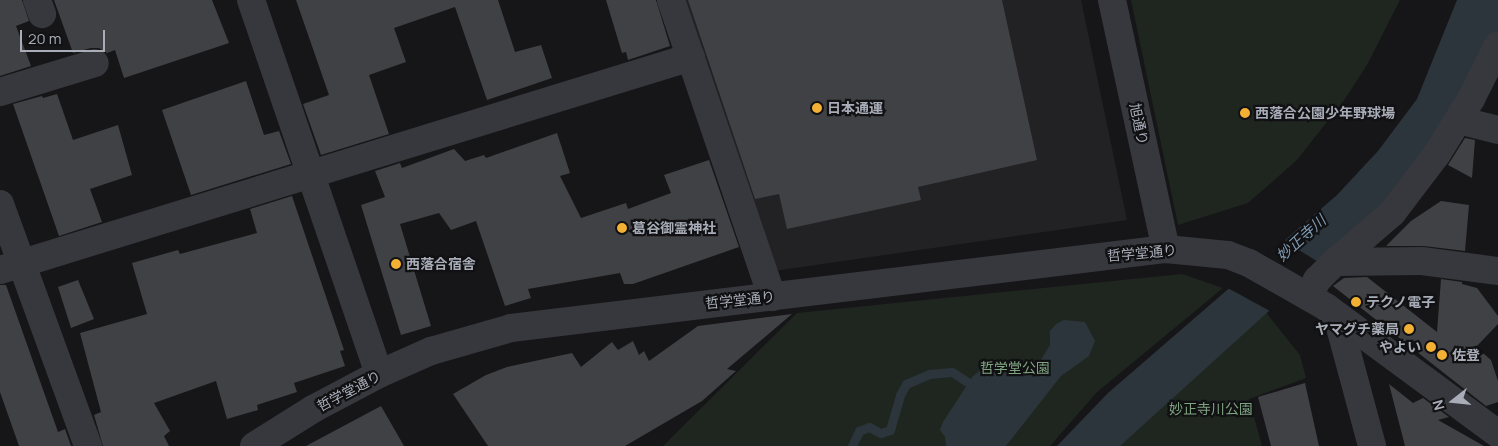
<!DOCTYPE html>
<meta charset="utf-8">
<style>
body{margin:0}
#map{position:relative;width:1498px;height:446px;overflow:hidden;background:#161618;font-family:Manrope,"Noto Sans JP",sans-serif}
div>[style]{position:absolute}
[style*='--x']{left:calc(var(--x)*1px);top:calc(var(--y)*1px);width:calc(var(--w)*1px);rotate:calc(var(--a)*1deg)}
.built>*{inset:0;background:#222225}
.green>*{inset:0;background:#1e261f}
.water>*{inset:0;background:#2c353c}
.pier>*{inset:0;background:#161618}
.stream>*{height:9px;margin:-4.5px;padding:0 4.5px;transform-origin:4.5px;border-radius:4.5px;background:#2c353c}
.building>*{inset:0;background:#404145}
.minor>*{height:28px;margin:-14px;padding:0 14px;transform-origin:14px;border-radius:14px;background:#37383d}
.dots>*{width:14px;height:14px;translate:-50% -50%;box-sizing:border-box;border:2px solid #111113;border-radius:50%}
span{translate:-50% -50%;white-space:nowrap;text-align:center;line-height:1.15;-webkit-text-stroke:4.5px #111113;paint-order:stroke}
.poi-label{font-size:14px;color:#a8adb8;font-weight:700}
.left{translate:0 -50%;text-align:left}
.right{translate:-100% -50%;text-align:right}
.street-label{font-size:14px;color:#a8adb8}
.park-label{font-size:14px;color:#7fa381}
.water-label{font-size:15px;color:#7f9bb3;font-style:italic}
.north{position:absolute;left:1428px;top:376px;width:50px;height:50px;-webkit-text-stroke:4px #111113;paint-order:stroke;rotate:254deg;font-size:14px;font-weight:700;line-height:20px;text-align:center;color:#a8adb8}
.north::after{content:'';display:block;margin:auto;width:18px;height:22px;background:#a8adb8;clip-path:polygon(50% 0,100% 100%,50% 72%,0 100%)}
.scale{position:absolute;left:20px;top:30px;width:85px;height:22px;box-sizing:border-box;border:2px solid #a8adb8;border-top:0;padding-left:6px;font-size:15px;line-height:18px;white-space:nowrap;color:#a8adb8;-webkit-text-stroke:4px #111113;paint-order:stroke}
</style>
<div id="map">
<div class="built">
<div style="clip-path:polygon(684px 0,1081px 0,1127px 220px,774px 271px)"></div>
</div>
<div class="green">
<div style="clip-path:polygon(1131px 0,1400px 0,1367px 65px,1345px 99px,1297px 160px,1248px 203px,1178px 225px)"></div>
<div style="clip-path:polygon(1182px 274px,1223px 288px,1096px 393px,1050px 446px,663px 446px,797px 313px)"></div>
<div style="clip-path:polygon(1264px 310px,1300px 355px,1306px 378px,1249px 399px,1262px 446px,1116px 446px)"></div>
</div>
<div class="water">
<div style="clip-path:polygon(1457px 0,1498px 0,1498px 30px,1484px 62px,1390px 208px,1313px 271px,1120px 446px,1057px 446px,1108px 393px,1337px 195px,1378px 151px,1417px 99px)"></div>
<div style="clip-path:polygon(1064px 320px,1085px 322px,1095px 341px,1089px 356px,1061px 376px,1006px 446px,946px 446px,945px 437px,940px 430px,943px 422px,973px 376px,980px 371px,1036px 368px,1050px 345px,1050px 331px,1056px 324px)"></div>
</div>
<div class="pier">
<div style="clip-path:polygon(1283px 240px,1323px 265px,1270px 311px,1226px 287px)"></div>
</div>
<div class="stream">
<div style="--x:852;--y:446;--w:17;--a:-65"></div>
<div style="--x:859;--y:431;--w:11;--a:-22"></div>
<div style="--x:869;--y:427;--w:13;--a:27"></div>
<div style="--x:881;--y:433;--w:9;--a:-18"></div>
<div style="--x:890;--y:430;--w:36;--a:-74"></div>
<div style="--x:900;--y:395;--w:13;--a:-61"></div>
<div style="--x:906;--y:384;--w:25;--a:-23"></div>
<div style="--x:929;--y:374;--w:23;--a:-5"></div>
<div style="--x:952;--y:372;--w:20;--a:33"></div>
</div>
<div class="building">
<div style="clip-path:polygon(0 0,22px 0,29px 21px,16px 26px,31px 66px,0 76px)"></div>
<div style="clip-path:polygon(54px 0,212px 0,229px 43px,124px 78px,115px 50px,107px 53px,99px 48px,91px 48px,73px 53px)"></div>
<div style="clip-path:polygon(296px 0,498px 0,515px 52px,541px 45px,552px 78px,487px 100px,455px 7px,394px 28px,406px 62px,369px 75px,389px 134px,321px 155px,303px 104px,329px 95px)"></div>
<div style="clip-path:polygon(606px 0,656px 0,670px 46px,628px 60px,626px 52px,622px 53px)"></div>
<div style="clip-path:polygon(688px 0,1002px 0,1037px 160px,918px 187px,921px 200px,787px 229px,779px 194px,755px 199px)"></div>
<div style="clip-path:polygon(246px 81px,264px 135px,279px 131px,291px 164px,191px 195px,162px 110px)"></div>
<div style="clip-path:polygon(57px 94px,73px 140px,118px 125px,132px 175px,90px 189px,102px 222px,59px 236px,13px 104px,42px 96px,43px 98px)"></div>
<div style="clip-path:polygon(557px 133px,570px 173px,560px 176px,581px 218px,626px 203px,628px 209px,671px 193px,664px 175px,709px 160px,739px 247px,633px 284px,624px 284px,620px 273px,528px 289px,531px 298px,505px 306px,476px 221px,451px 230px,439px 213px,400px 224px,431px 326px,401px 335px,361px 205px,385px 197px,375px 171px,400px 163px,402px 168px,454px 149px,465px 161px,484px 155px,486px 158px)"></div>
<div style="clip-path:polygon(1465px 138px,1475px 140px,1472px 178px,1448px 165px)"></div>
<div style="clip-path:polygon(292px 196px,344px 350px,340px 351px,345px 366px,294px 383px,297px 392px,257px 405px,258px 410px,227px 419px,216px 381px,154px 403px,170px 431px,164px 436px,169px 446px,103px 446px,94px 415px,101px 412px,80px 333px,147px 314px,132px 263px,178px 250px,180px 254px,257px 233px,250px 209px)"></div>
<div style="clip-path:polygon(1441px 201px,1469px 205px,1465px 251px,1424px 246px,1386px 246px,1411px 221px)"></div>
<div style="clip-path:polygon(1367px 277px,1437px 332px,1441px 279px,1462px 282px,1462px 284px,1477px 288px,1498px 316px,1498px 324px,1476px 347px,1491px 360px,1498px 381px,1498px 402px,1486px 406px,1333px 286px,1344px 278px)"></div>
<div style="clip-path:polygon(78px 280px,94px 319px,71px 328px,58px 287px)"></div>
<div style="clip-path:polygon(0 285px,6px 285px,58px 432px,65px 429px,71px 446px,19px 446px,0 392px)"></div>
<div style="clip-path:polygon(792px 314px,727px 369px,736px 371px,702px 401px,625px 446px,488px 446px,453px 394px,486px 375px,507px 367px,572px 353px,581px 367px,612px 342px,618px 350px,633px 341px,639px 355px,644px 351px,649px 361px,698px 326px)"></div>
<div style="clip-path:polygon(1305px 383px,1319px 446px,1271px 446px,1258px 397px)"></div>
<div style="clip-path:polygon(1389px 384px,1413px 403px,1423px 398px,1449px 417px,1438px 420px,1484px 446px,1405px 446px)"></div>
<div style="clip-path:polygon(381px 406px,404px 446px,306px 446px)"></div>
</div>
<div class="minor">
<div style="--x:37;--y:0;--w:15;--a:70"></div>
<div style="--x:251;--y:0;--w:395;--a:71.1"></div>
<div style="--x:671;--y:0;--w:314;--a:71.2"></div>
<div style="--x:1112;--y:0;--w:255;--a:77.8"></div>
<div style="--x:0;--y:92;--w:99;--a:-17"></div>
<div style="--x:1458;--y:120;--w:41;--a:14"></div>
<div style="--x:0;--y:204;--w:258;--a:70"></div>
<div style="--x:1335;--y:262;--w:87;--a:-0.7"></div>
<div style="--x:1422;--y:261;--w:77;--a:7.5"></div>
<div style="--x:0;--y:270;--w:723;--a:-17.13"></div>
<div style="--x:1309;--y:297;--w:19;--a:-65"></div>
<div style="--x:1317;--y:280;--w:25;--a:-45"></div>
<div style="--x:1335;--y:262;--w:75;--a:-40.7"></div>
<div style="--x:1392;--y:213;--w:74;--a:-52.7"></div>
<div style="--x:1437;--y:154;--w:65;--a:-58.3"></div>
<div style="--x:1471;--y:99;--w:60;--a:-63.4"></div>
<div style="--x:1337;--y:316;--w:135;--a:74.9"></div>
<div style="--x:254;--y:446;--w:70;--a:-32.1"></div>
<div style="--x:313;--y:409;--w:75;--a:-27.9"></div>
<div style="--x:379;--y:374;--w:57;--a:-23.9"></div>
<div style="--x:431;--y:351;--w:83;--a:-16"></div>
<div style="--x:511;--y:328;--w:660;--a:-6.88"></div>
<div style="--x:1166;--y:249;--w:62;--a:5.5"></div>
<div style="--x:1228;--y:255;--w:22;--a:21"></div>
<div style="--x:1249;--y:263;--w:89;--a:29.7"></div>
<div style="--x:1326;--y:307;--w:214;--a:36.4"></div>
</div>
<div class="dots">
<div style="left:817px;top:108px;background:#f2b134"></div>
<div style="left:1245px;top:113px;background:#f2b134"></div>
<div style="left:622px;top:228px;background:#f2b134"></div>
<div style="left:396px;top:264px;background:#f2b134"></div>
<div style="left:1356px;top:302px;background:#f2b134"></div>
<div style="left:1409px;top:329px;background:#f2b134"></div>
<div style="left:1431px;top:347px;background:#f2b134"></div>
<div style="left:1442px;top:355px;background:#f2b134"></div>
</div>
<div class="poi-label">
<span class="left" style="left:827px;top:108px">日本通運</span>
<span class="left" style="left:1255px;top:113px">西落合公園少年野球場</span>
<span class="left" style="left:632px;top:228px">葛谷御霊神社</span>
<span class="left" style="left:406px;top:264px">西落合宿舎</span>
<span class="left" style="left:1366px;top:302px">テクノ電子</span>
<span class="right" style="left:1399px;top:329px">ヤマグチ薬局</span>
<span class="right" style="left:1421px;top:347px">やよい</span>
<span class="left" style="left:1452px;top:355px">佐登</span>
</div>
<div class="street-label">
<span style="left:1139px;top:124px;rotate:78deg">旭通り</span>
<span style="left:1142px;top:253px;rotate:-5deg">哲学堂通り</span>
<span style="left:740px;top:300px;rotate:-6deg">哲学堂通り</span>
<span style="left:349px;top:391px;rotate:-28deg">哲学堂通り</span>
</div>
<div class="park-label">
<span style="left:1015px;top:368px">哲学堂公園</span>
<span style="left:1211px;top:409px">妙正寺川公園</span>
</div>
<div class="water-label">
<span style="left:1301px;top:238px;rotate:-42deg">妙正寺川</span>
</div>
<div class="north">N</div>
<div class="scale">20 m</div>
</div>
